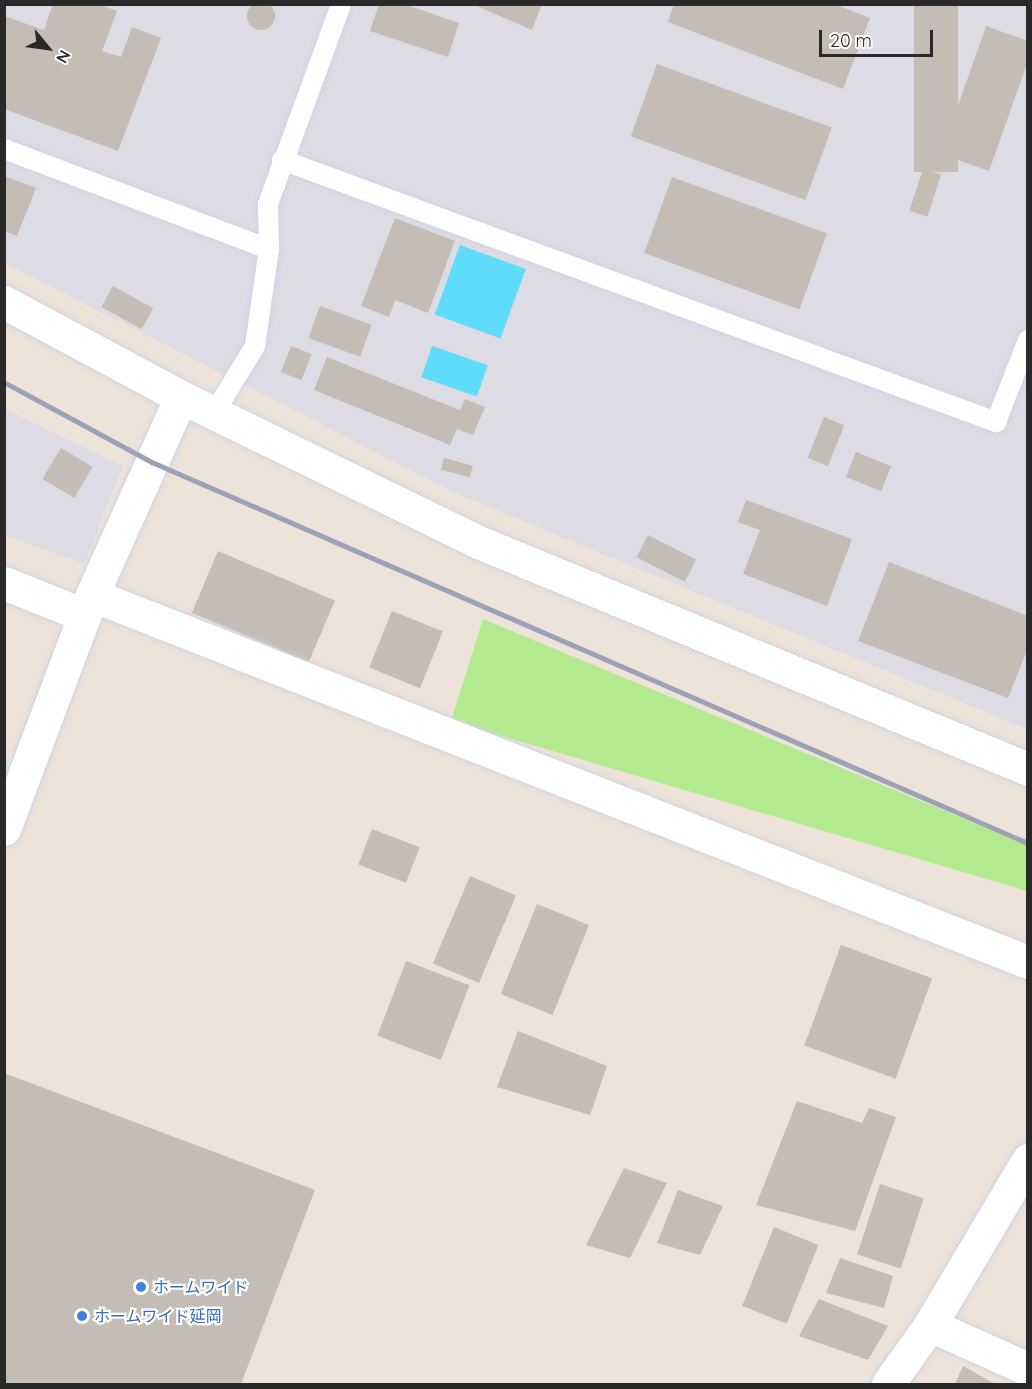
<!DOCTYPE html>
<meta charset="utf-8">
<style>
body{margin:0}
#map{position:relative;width:1032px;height:1389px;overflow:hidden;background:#ede3d9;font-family:Quicksand,"Noto Sans JP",sans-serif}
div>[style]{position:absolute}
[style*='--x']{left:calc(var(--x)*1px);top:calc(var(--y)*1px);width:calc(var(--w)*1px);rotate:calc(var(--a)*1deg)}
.industrial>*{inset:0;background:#dddbe4}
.green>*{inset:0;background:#b4ea8f}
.water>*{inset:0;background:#60dcfb;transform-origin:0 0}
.building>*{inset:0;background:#c4bdb6;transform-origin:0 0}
.round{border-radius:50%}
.roads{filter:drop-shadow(0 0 2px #ced4e4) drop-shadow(0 0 2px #ced4e4)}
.service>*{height:20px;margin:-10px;padding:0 10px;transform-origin:10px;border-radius:10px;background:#fff}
.minor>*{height:33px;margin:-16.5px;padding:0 16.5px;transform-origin:16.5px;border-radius:16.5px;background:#fff}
.tertiary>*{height:33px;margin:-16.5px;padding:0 16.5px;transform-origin:16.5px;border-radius:16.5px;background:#fff}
.rail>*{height:4.5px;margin:-2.25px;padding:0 2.25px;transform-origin:2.25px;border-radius:2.25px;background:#9ba1b6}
.dots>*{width:16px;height:16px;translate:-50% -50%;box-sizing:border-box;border:3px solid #fff;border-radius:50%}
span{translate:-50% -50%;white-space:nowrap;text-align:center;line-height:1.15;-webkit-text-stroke:4.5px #fff;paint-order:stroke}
.shop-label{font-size:16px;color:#366cbe}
.left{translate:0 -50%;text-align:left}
.frame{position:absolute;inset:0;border:6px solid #292929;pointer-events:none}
.north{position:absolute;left:18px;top:18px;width:60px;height:60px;-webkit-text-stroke:4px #fff;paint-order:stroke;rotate:119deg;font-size:16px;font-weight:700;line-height:24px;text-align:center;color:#292929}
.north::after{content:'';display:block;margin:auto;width:21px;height:27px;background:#292929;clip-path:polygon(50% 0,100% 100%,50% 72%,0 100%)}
.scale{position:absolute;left:819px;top:30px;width:114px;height:27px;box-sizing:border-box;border:3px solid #292929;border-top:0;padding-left:8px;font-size:18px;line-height:21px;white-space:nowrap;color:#292929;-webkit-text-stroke:4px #fff;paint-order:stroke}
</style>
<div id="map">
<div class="industrial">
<div style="clip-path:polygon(4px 5px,1027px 5px,1027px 729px,458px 494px,5px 263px)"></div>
<div style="clip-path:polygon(4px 409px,123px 466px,84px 564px,5px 535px)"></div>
</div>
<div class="green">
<div style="clip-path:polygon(483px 619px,1027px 845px,1027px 891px,451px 721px)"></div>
</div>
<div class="water">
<div style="left:460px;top:245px;width:70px;height:74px;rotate:20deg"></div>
<div style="left:432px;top:346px;width:59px;height:33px;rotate:19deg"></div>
</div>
<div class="building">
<div class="round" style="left:247px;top:2px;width:28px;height:28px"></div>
<div style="clip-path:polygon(53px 4px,98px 4px,117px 11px,102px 51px,121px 57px,132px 27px,161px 38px,118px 151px,4px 109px,4px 16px,44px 30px)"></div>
<div style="clip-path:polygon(379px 4px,404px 4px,459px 23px,448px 57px,370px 31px)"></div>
<div style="clip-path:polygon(472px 4px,542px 4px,532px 30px)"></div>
<div style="clip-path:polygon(674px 4px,834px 4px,870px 18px,843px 89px,668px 22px)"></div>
<div style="left:914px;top:4px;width:44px;height:168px"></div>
<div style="clip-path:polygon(986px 26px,1028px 41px,1028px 61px,989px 171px,941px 154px)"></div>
<div style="left:657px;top:64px;width:186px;height:77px;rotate:20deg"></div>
<div style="left:923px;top:169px;width:19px;height:44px;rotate:18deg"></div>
<div style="clip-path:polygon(4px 176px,36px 188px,17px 236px,4px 231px)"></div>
<div style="left:672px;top:177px;width:165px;height:81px;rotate:20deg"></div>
<div style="clip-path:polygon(395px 218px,455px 241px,428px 313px,395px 300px,389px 317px,361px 306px)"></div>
<div style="left:113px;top:286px;width:46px;height:24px;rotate:29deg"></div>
<div style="left:320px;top:306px;width:55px;height:34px;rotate:20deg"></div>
<div style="left:291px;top:346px;width:22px;height:28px;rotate:21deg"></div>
<div style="clip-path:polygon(327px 357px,460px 410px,465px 399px,485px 407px,473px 435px,457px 429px,450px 445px,314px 390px)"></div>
<div style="left:824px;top:417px;width:22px;height:44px;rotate:22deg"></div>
<div style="left:61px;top:448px;width:37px;height:36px;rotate:31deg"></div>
<div style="left:856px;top:452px;width:38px;height:27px;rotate:22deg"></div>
<div style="left:444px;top:458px;width:30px;height:12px;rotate:15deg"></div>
<div style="clip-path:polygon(746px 500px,852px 539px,827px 606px,743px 574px,760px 530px,738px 522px)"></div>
<div style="left:648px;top:535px;width:54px;height:25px;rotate:27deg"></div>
<div style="left:218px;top:551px;width:127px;height:67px;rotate:23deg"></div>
<div style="clip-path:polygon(889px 562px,1028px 616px,1028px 648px,1008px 698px,858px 641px)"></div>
<div style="left:392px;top:611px;width:55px;height:61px;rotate:22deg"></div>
<div style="left:372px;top:829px;width:51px;height:38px;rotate:21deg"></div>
<div style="left:470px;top:876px;width:50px;height:95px;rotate:23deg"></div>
<div style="left:537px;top:904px;width:56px;height:97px;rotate:22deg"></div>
<div style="left:841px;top:945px;width:97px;height:107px;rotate:20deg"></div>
<div style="left:406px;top:961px;width:68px;height:80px;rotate:21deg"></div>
<div style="clip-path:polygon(518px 1031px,607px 1066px,590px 1115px,497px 1087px)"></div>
<div style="clip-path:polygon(4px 1073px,315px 1190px,241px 1384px,4px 1384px)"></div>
<div style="clip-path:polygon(797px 1101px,862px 1123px,869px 1108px,896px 1117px,855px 1231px,756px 1205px)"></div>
<div style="clip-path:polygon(624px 1168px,667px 1183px,630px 1258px,586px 1245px)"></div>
<div style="left:880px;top:1184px;width:46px;height:74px;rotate:18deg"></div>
<div style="clip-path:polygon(678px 1190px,723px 1206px,700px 1255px,657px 1243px)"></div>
<div style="left:774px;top:1227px;width:48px;height:85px;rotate:22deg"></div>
<div style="clip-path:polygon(840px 1258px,893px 1276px,884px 1308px,826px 1293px)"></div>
<div style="clip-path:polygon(819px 1299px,888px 1326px,868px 1360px,799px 1336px)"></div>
<div style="clip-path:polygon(963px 1366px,995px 1384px,955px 1384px)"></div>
</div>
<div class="roads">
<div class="service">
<div style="--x:4;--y:149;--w:283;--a:20.7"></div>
<div style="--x:282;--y:160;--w:761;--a:20.15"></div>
<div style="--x:996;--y:422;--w:88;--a:-68.7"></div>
<div style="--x:214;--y:413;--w:79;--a:-58.5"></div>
<div style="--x:255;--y:346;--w:98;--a:-81.8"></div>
<div style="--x:269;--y:249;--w:45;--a:-91.3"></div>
<div style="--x:268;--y:204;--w:213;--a:-69.9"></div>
</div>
<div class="minor">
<div style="--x:4;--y:583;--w:86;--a:21.8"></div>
<div style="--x:92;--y:595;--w:1005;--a:21.41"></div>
<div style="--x:4;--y:829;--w:250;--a:-69.4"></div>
<div style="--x:92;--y:595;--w:217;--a:-65.8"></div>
<div style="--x:930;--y:1325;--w:107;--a:24.2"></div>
</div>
<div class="tertiary">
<div style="--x:4;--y:302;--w:201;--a:28.2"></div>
<div style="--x:181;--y:397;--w:328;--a:26"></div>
<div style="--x:476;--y:541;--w:597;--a:22.44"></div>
<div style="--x:888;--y:1384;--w:72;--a:-54.6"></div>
<div style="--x:930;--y:1325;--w:192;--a:-59.3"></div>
</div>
</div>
<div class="rail">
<div style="--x:4;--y:382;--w:168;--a:28.4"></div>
<div style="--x:152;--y:462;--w:955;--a:23.51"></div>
</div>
<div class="dots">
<div style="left:141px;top:1287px;background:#3f7fe0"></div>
<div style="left:82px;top:1316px;background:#3f7fe0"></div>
</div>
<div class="shop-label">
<span class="left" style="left:153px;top:1287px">ホームワイド</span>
<span class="left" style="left:94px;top:1316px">ホームワイド延岡</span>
</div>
<div class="frame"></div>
<div class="north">N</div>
<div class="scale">20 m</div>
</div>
